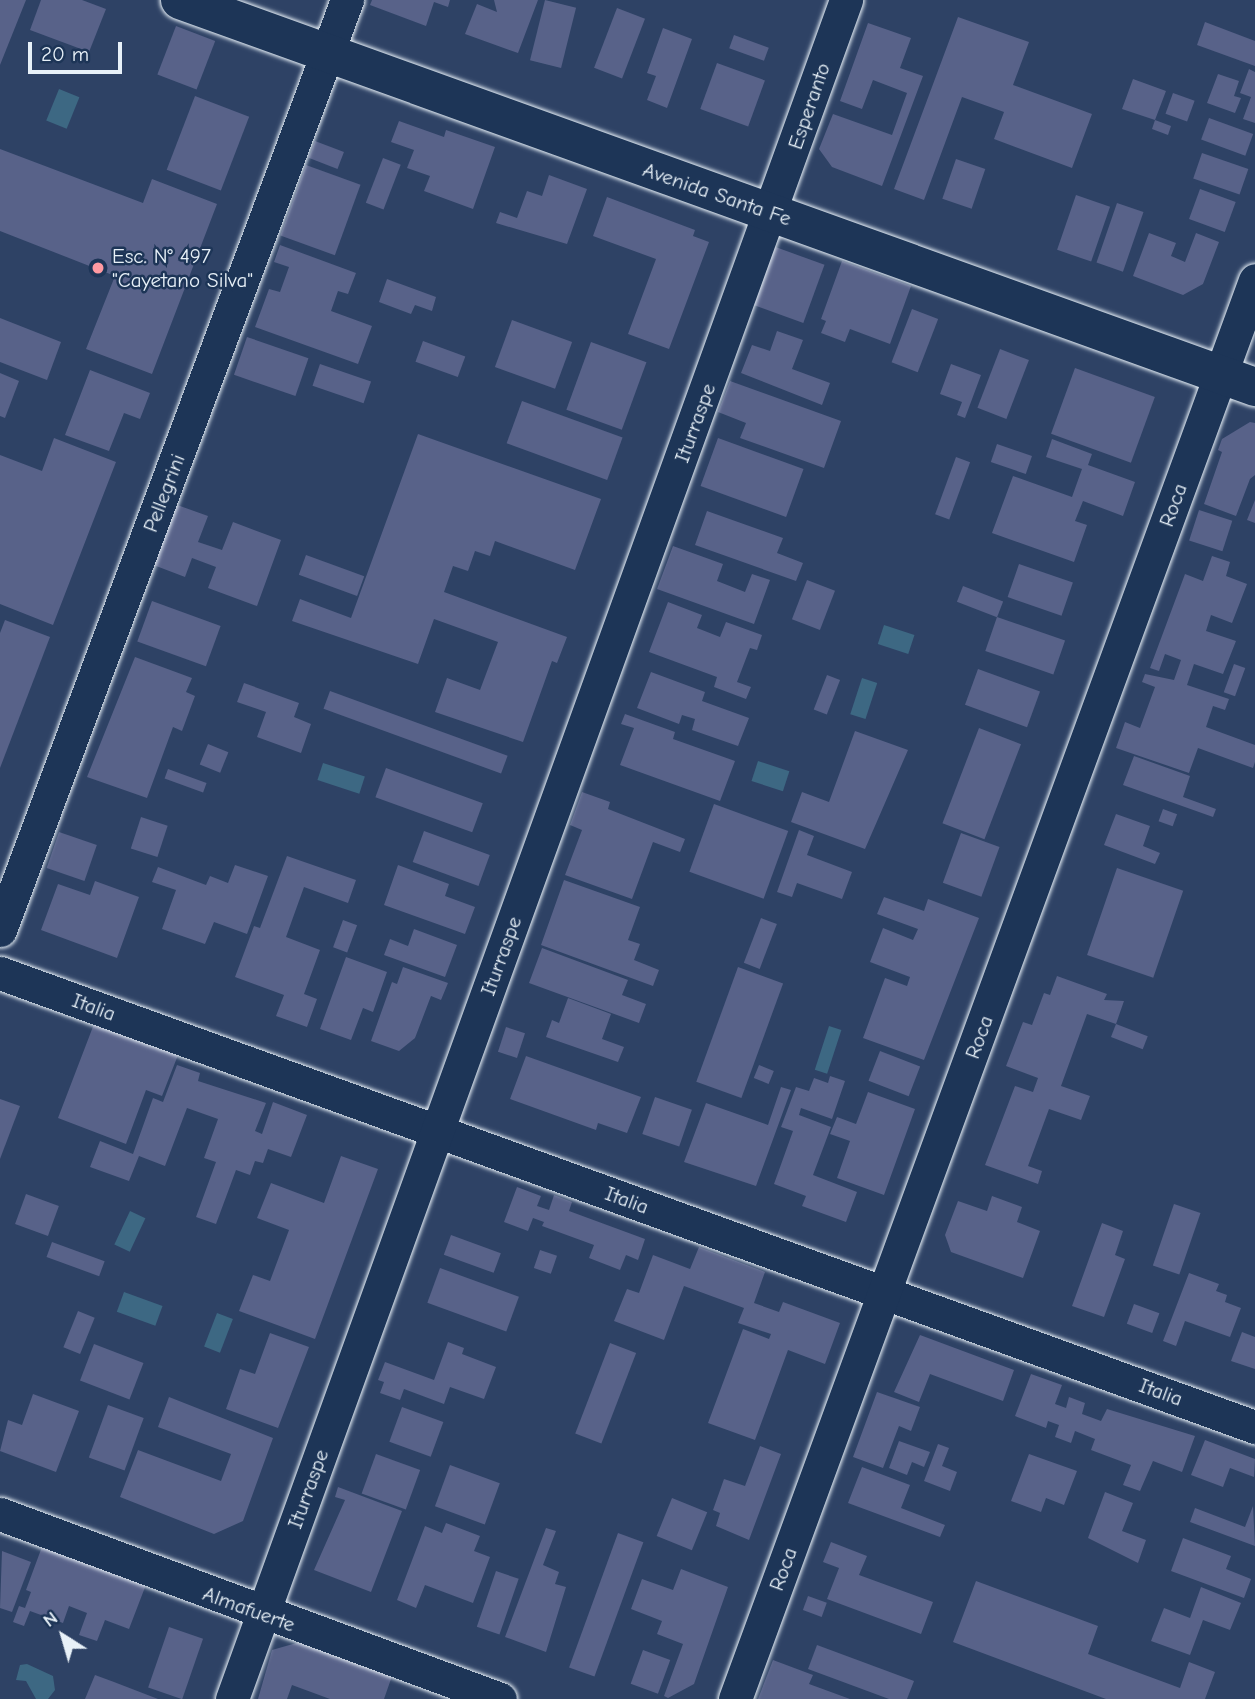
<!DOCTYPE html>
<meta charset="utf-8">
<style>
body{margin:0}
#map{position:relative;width:1255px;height:1699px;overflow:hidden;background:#2e4265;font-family:"Comic Neue",sans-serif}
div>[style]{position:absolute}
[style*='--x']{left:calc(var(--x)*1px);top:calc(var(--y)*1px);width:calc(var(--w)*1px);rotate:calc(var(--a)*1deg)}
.water>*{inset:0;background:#3d6883;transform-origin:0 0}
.building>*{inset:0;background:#586289;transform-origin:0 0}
.roads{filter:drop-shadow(0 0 2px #e8f1f8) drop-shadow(0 0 2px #e8f1f8)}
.minor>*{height:33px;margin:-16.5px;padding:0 16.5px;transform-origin:16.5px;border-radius:16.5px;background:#1d3557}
.major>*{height:38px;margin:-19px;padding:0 19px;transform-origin:19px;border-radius:19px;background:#1d3557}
.dots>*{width:19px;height:19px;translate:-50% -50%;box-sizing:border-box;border:4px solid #1d3557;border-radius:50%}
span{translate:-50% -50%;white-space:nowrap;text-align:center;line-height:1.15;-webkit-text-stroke:5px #1d3557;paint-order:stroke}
.street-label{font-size:21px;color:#e8f1f8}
.poi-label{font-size:21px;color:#e8f1f8}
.left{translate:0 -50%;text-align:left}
.north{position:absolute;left:28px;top:1601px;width:70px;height:70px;-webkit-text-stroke:5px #1d3557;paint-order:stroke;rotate:323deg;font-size:19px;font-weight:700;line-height:28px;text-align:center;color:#e8f1f8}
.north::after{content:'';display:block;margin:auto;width:24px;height:32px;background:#e8f1f8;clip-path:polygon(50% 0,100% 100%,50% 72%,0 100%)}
.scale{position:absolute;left:28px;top:42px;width:94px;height:32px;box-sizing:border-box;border:4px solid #e8f1f8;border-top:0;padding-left:9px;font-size:21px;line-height:24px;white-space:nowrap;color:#e8f1f8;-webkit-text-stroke:5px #1d3557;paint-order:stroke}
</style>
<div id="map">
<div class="water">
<div style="left:59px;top:89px;width:22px;height:34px;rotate:22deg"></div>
<div style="left:884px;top:625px;width:32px;height:20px;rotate:18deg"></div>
<div style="left:862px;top:678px;width:16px;height:38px;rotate:18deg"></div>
<div style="left:758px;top:761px;width:33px;height:21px;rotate:18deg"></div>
<div style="left:323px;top:763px;width:44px;height:18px;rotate:18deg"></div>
<div style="left:829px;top:1026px;width:13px;height:46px;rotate:18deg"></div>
<div style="left:130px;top:1211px;width:17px;height:37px;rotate:25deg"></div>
<div style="left:124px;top:1292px;width:41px;height:21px;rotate:20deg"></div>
<div style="left:217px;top:1313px;width:17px;height:36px;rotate:21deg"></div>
<div style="clip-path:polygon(27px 1664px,53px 1676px,55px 1690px,48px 1699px,36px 1699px,26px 1681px,16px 1680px,20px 1665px)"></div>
</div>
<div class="building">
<div style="clip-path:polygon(0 0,26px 0,0 65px)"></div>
<div style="clip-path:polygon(41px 0,82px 0,106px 9px,89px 52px,30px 30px)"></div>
<div style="clip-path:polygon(372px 0,450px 0,448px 7px,434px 2px,426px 26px,370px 5px)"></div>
<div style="clip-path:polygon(494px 0,538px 0,518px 53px,465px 34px,477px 4px,497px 12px)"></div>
<div style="left:545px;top:0;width:32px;height:62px;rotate:14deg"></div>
<div style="left:617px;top:8px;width:30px;height:64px;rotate:21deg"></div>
<div style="clip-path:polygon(958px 17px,1029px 42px,1013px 85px,1092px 114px,1072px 168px,994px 139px,1004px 112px,962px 97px,924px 200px,894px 189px)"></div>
<div style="clip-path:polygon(1205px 22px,1255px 41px,1255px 66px,1197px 45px)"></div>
<div style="clip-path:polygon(868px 23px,911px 38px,900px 68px,923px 76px,882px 186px,832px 167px,819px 149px,833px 114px,892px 135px,907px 93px,873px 80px,862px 109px,840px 101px)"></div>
<div style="left:176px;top:26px;width:42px;height:52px;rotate:21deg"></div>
<div style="clip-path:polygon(663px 28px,692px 39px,667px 108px,647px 100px,656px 76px,647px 73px)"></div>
<div style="left:734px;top:35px;width:37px;height:14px;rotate:20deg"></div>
<div style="left:717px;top:63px;width:51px;height:49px;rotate:20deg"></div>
<div style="clip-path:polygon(1249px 69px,1255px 72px,1255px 123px,1243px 119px,1251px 97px,1240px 93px)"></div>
<div style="clip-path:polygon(1218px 74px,1239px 81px,1234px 96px,1241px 98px,1235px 113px,1207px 103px)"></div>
<div style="clip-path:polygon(1133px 79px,1166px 91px,1155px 120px,1171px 126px,1168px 135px,1152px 129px,1155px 120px,1122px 109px)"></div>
<div style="left:1173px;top:93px;width:23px;height:22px;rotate:20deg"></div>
<div style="left:195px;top:96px;width:58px;height:79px;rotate:21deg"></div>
<div style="left:1209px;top:118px;width:47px;height:23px;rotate:20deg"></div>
<div style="clip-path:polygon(399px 121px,444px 137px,446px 130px,495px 147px,473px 209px,424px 191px,430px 176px,407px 168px,414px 150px,391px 142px)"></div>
<div style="left:315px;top:141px;width:31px;height:18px;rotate:21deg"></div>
<div style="clip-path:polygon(0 149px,143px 203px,152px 179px,217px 204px,152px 374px,86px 349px,115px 276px,0 231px)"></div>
<div style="left:1202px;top:153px;width:49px;height:27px;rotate:19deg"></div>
<div style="left:383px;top:158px;width:19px;height:48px;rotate:21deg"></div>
<div style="left:956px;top:159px;width:31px;height:42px;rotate:19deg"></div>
<div style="left:306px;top:165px;width:58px;height:75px;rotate:20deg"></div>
<div style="clip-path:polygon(549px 175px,587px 189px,567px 244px,496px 223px,500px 212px,517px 218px,527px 191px,542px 196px)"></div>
<div style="left:1200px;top:189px;width:38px;height:32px;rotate:20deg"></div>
<div style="left:1076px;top:195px;width:36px;height:58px;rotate:19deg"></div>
<div style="clip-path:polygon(607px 197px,695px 230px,693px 236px,709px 242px,669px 349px,628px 334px,656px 259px,593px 236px)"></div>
<div style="left:1117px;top:203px;width:28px;height:63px;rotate:19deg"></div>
<div style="clip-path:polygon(1149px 233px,1176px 243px,1171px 256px,1185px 262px,1196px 233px,1219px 242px,1203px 284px,1183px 295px,1133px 276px)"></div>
<div style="clip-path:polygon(280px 245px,356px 273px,348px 294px,338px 291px,331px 311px,372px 326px,358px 364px,255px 327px,269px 289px,280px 292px,289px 267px,274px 262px)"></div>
<div style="left:770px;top:245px;width:58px;height:62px;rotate:20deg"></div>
<div style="clip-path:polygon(842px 261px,911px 286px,890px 344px,850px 329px,845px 342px,821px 333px,826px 321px,821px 319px)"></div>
<div style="clip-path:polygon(387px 279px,436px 297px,432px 311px,415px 305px,411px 314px,379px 302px)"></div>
<div style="left:912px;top:309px;width:28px;height:57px;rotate:21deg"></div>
<div style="clip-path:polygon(0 318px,61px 342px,47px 380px,0 362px)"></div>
<div style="left:512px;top:320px;width:64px;height:50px;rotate:20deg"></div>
<div style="clip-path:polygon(777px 331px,803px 340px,792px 369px,830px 383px,822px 405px,741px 373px,752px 345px,770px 351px)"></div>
<div style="left:247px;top:337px;width:65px;height:40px;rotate:19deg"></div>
<div style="left:423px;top:341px;width:45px;height:22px;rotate:20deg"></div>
<div style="left:591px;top:342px;width:59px;height:72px;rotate:20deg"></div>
<div style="left:1000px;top:349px;width:31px;height:63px;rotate:21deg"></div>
<div style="left:320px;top:364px;width:54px;height:23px;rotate:19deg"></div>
<div style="clip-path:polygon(951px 364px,981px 375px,965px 418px,957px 415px,962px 402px,940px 394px)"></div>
<div style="left:1075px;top:368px;width:85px;height:70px;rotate:20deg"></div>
<div style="clip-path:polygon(90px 370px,150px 393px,140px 419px,124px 413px,109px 451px,65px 435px)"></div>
<div style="clip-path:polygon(0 373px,19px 381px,5px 418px,0 416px)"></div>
<div style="clip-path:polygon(730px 381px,841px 421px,824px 468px,740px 438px,746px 423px,718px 412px)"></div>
<div style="left:522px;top:401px;width:107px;height:45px;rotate:20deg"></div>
<div style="clip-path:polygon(1250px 422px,1255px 423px,1255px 475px,1250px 479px,1236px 516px,1204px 504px,1222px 452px,1218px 450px,1222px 439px)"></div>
<div style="clip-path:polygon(418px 434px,601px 499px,575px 570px,495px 541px,490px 556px,475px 551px,468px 571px,453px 566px,444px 592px,567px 637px,557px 663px,552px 661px,523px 742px,435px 712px,447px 678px,480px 690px,498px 642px,434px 619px,418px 664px,292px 621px,300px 599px,351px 618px)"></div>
<div style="clip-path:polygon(54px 438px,116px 462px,53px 625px,0 604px,0 455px,42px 471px)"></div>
<div style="left:718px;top:438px;width:91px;height:51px;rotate:20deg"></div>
<div style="clip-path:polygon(1052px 439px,1092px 454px,1088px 465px,1135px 482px,1123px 516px,1083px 501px,1075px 521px,1087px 525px,1074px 562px,992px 533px,1013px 476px,1072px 497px,1082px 469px,1046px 457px)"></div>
<div style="left:997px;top:444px;width:37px;height:19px;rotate:19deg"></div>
<div style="left:956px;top:457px;width:15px;height:61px;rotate:20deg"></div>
<div style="clip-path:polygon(1255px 500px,1255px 523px,1247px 520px)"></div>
<div style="clip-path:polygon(166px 501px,208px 516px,198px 542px,222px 550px,233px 522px,281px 540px,257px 606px,208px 588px,216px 567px,192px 558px,185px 577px,143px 561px)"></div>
<div style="left:1199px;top:510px;width:35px;height:32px;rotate:18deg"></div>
<div style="clip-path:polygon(707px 511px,783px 538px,777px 553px,803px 563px,796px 581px,695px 545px)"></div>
<div style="clip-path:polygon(673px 546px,723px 564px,717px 581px,745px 592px,752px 574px,770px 580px,754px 624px,657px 589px)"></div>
<div style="left:306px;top:555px;width:62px;height:21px;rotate:20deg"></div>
<div style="clip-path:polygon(1212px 556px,1230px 562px,1226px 576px,1247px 584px,1232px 623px,1211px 615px,1206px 631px,1236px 641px,1223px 674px,1194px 664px,1187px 685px,1229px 699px,1225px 710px,1213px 706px,1206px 727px,1255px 745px,1255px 762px,1253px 768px,1198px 748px,1189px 773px,1116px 748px,1125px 722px,1140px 728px,1155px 687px,1142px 682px,1145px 674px,1174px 680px,1181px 660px,1165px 654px,1159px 671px,1150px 668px,1185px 574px,1203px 581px)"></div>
<div style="left:1019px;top:564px;width:57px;height:35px;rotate:19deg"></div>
<div style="left:807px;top:580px;width:30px;height:42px;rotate:21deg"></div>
<div style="left:963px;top:586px;width:43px;height:17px;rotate:21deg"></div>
<div style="left:152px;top:601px;width:73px;height:43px;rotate:20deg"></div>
<div style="clip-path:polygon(668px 602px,702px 615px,697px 628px,720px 637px,726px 622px,762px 635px,757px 650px,750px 648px,737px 682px,751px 687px,746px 699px,714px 687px,717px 677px,649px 652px)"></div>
<div style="left:997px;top:617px;width:72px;height:36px;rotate:19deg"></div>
<div style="clip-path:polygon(5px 620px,50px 637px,0 768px,0 633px)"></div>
<div style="clip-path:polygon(135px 657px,192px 678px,186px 692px,195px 696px,182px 731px,173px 727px,147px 798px,87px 777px)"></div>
<div style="left:1234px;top:664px;width:12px;height:30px;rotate:20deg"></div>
<div style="left:978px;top:669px;width:66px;height:38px;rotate:20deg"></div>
<div style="clip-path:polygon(651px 672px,705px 692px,702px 701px,749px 718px,738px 746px,692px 730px,695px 719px,682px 715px,679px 724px,637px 708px)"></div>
<div style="left:827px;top:675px;width:14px;height:37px;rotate:21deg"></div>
<div style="clip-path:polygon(244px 683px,299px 703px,294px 717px,311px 724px,301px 753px,257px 737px,266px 712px,237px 702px)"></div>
<div style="left:330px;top:691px;width:189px;height:19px;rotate:20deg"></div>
<div style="clip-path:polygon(625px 714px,675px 732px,673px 739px,735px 761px,720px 801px,620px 765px,634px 728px,621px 724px)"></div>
<div style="left:979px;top:728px;width:45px;height:102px;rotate:21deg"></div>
<div style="clip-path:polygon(855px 731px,908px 750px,865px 849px,791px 822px,802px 792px,829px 802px)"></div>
<div style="left:208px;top:744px;width:22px;height:22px;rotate:22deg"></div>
<div style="clip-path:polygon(1134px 756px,1190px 776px,1183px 797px,1216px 809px,1213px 817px,1123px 785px)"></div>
<div style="left:386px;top:768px;width:103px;height:31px;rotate:20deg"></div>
<div style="left:168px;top:769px;width:41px;height:10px;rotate:20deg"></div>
<div style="clip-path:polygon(582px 792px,610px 802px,608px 809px,685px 839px,680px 852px,653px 842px,632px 899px,565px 875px,582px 830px,570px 825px)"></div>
<div style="left:714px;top:804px;width:79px;height:72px;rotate:20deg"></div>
<div style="left:1163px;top:809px;width:15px;height:13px;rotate:20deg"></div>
<div style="clip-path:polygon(1116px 814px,1150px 826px,1143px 846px,1160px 853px,1155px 864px,1104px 845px)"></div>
<div style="left:141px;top:817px;width:28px;height:33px;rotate:18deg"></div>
<div style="clip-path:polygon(799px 830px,814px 836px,807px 855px,852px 872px,842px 899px,797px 883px,792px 897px,777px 892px)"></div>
<div style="left:424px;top:831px;width:70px;height:33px;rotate:20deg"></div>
<div style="left:59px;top:832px;width:40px;height:38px;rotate:19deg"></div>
<div style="left:961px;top:833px;width:41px;height:53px;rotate:20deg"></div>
<div style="clip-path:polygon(287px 856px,356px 880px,348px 903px,304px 887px,286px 937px,320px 950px,304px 994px,317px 999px,307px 1027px,276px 1016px,284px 995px,235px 977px,254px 926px,260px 928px)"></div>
<div style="clip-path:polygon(235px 865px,268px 876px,247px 934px,214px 922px,205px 944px,162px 929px,176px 890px,152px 882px,158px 867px,206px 885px,210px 876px,228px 883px)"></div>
<div style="clip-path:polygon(398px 865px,449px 884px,445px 896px,475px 907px,465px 934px,384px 905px)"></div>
<div style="left:1117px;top:868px;width:70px;height:92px;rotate:19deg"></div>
<div style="clip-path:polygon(564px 880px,640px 907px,628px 940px,640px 944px,634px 960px,659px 970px,653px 986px,541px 945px)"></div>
<div style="clip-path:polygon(95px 881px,139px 897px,117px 958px,41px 930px,58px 884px,90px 895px)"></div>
<div style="clip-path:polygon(884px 897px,924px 911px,928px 899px,979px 918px,924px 1060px,863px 1038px,885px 978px,907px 986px,910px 977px,870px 962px,883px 928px,913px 940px,918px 929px,877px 914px)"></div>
<div style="left:761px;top:918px;width:17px;height:48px;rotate:21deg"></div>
<div style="left:343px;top:920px;width:15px;height:29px;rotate:20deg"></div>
<div style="clip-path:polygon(414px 929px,457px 945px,445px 977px,384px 955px,390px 939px,408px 946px)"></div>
<div style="clip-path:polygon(542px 948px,628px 980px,622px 995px,646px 1004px,639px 1023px,529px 983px)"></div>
<div style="clip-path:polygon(346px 957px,387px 972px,373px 1012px,363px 1008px,351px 1040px,320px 1029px)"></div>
<div style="clip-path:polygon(403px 967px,448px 983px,441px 1000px,431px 996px,415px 1038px,399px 1051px,371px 1041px,392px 982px,397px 984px)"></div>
<div style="left:738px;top:967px;width:48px;height:122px;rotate:20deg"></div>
<div style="clip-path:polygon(1057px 976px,1107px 994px,1104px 1000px,1124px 1001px,1116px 1024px,1087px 1014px,1061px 1086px,1090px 1096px,1081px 1120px,1049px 1109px,1028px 1166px,1042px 1171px,1038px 1184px,985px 1165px,1015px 1086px,1033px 1092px,1038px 1078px,1006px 1066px,1023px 1022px,1032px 1025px,1044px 993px,1050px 995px)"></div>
<div style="clip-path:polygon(568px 998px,611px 1014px,602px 1039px,624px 1047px,618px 1062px,546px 1037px,552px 1020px,559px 1023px)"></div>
<div style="clip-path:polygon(94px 1024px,178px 1055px,162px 1096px,146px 1090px,126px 1144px,58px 1118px)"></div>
<div style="left:1116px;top:1024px;width:34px;height:14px;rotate:21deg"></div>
<div style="left:506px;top:1027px;width:20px;height:26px;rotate:18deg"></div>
<div style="left:880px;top:1051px;width:43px;height:32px;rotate:21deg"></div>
<div style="clip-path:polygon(526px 1056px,641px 1097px,627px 1133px,598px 1123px,596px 1130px,510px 1099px)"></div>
<div style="clip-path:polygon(177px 1065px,200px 1073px,198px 1081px,266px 1103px,255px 1131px,262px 1134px,273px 1102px,307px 1115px,291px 1157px,268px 1149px,263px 1163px,255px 1161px,250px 1175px,236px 1170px,216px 1224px,196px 1217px,216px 1162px,204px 1158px,218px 1119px,187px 1108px,165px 1166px,139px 1156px,129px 1181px,90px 1167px,100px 1141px,133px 1154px,153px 1098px,163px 1102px)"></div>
<div style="left:759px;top:1065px;width:16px;height:14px;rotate:22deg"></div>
<div style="clip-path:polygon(830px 1076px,845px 1081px,832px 1119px,801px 1108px,799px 1115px,831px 1127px,813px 1175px,857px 1192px,846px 1222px,802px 1206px,806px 1196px,774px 1184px,793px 1131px,781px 1127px,796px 1087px,809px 1091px,814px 1078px,828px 1083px)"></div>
<div style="clip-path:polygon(781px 1087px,791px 1090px,756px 1186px,684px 1162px,706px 1103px,768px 1125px)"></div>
<div style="clip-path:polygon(868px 1092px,915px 1109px,884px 1195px,837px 1178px,850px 1141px,830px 1134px,837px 1117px,856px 1124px)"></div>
<div style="left:655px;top:1097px;width:39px;height:39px;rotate:19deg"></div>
<div style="clip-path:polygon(0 1099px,20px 1106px,0 1159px)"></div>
<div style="clip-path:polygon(341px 1156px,378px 1169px,315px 1339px,239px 1311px,253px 1275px,270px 1281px,289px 1230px,257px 1218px,271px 1183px,324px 1203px)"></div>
<div style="clip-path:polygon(517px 1187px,541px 1196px,537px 1206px,549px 1210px,554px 1195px,572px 1202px,569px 1211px,645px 1239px,638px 1260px,626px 1255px,620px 1270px,589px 1258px,594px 1245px,542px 1226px,544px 1222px,533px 1218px,528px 1231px,504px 1222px)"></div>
<div style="left:26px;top:1194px;width:35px;height:32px;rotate:20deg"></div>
<div style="clip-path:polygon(992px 1196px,1022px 1207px,1017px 1222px,1040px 1231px,1023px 1278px,951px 1252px,945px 1235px,958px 1201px,987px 1211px)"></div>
<div style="left:1174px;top:1204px;width:28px;height:65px;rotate:19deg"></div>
<div style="clip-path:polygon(1102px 1223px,1123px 1231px,1115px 1255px,1125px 1259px,1104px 1317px,1072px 1306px)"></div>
<div style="left:451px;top:1235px;width:53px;height:21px;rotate:20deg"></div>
<div style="left:52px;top:1242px;width:56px;height:16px;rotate:20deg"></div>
<div style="clip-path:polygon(699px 1247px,765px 1272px,754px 1303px,779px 1312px,783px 1302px,840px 1323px,825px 1364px,788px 1350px,755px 1440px,708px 1423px,743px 1329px,769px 1339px,771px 1334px,738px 1323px,744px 1308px,684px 1286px,664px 1340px,614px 1321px,627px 1289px,639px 1293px,653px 1255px,690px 1269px)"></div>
<div style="left:540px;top:1250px;width:18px;height:19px;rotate:19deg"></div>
<div style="left:440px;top:1268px;width:84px;height:37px;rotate:20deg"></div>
<div style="clip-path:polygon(1189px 1273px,1219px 1284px,1216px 1291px,1227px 1295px,1225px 1302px,1241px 1308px,1230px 1337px,1185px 1321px,1176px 1346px,1163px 1341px)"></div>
<div style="left:1134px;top:1304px;width:27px;height:21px;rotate:20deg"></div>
<div style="left:78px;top:1311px;width:18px;height:39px;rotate:22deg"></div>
<div style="clip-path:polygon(1242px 1332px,1255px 1337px,1255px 1369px,1231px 1361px)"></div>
<div style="clip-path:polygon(270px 1333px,309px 1347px,278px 1428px,226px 1409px,240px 1369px,255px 1374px)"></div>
<div style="clip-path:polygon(920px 1335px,1014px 1370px,1003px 1401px,930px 1374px,919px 1402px,894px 1392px)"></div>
<div style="clip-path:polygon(448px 1342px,464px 1348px,462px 1354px,496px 1367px,484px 1399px,450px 1387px,444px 1404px,404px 1389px,400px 1400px,380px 1393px,384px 1382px,378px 1380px,385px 1362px,434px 1380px)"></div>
<div style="left:610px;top:1343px;width:28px;height:97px;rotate:21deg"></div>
<div style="left:94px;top:1344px;width:53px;height:39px;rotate:21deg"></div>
<div style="clip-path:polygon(1031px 1374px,1062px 1385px,1055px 1404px,1066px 1408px,1069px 1397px,1085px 1403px,1082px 1414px,1101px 1421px,1107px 1409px,1195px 1436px,1182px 1472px,1153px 1461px,1140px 1491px,1123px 1485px,1131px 1465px,1091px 1450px,1095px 1439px,1075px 1431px,1071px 1443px,1055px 1437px,1059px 1425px,1048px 1421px,1046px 1428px,1015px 1416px)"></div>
<div style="clip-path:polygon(877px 1392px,920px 1407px,911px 1431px,899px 1426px,883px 1468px,853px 1457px)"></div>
<div style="clip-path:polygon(33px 1394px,79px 1411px,56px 1472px,0 1451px,8px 1420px,22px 1425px)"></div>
<div style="clip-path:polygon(169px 1397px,273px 1438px,243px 1521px,214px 1534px,120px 1497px,138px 1450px,221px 1481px,231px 1454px,158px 1427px)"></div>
<div style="left:108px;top:1405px;width:38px;height:56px;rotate:20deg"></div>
<div style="left:402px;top:1407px;width:44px;height:37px;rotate:20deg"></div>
<div style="clip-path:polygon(1205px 1440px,1255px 1459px,1254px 1477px,1230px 1468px,1223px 1487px,1191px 1475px)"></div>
<div style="clip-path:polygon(899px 1441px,930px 1452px,924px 1467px,912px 1462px,907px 1475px,889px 1468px)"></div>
<div style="clip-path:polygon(938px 1444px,949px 1448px,942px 1466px,957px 1472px,950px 1491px,924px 1481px)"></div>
<div style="clip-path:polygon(760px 1446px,781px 1454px,749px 1540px,716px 1526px,720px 1513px,713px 1510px,724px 1479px,745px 1486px)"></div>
<div style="left:376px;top:1454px;width:47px;height:42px;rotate:20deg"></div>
<div style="clip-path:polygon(1029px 1454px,1077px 1471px,1064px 1505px,1046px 1498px,1041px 1512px,1011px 1501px)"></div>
<div style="left:450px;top:1465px;width:53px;height:44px;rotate:20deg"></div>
<div style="clip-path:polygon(862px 1467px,910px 1485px,901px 1508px,945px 1525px,940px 1537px,848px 1503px)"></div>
<div style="clip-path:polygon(338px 1487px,402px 1511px,371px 1592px,314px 1570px,345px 1500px,335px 1497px)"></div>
<div style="clip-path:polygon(1105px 1492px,1133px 1503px,1122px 1531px,1146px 1540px,1138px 1563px,1088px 1538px)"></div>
<div style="left:672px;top:1498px;width:38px;height:41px;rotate:22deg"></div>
<div style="clip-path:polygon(1253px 1506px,1255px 1546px,1190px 1522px,1195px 1508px,1245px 1527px)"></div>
<div style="clip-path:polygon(446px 1523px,480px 1536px,474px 1551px,490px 1557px,473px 1603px,425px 1585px,416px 1608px,397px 1600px,425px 1526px,442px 1533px)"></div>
<div style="clip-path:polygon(546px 1528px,556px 1531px,543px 1565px,559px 1572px,555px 1584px,566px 1587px,546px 1652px,505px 1637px)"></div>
<div style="left:618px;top:1533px;width:27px;height:143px;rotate:20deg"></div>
<div style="clip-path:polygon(1183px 1538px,1231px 1556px,1226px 1569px,1251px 1579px,1244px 1598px,1171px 1571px)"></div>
<div style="clip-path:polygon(831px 1542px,867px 1556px,859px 1575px,933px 1602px,921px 1634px,827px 1599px,839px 1568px,823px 1562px)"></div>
<div style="clip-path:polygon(43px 1544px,147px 1582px,129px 1629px,105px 1620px,97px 1641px,79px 1635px,87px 1613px,69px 1606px,63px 1623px,30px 1611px,24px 1626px,13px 1622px,19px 1606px,25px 1608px,31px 1592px,26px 1590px)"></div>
<div style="clip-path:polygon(2px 1551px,31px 1562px,12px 1612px,0 1608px)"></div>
<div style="clip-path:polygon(681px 1569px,728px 1587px,694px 1684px,668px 1698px,664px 1696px,683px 1644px,657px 1634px,662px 1621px,631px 1609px,642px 1579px,673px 1590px)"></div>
<div style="left:496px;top:1571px;width:24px;height:59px;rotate:19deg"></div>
<div style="clip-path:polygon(976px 1581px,1098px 1626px,1088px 1654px,1180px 1688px,1189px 1662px,1215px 1672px,1205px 1699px,1106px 1699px,953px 1642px)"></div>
<div style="clip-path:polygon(1201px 1587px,1241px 1603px,1230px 1630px,1203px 1620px,1190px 1655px,1151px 1641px,1164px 1608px,1190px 1618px)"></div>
<div style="left:808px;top:1596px;width:20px;height:15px;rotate:20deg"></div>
<div style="left:169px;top:1627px;width:36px;height:64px;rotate:19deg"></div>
<div style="clip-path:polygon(300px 1642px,392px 1676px,384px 1699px,330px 1699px,292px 1685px,287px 1699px,258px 1699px,272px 1650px)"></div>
<div style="clip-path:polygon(817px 1645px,914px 1681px,907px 1699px,889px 1699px,808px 1669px)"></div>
<div style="left:643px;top:1650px;width:29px;height:36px;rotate:20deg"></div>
<div style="clip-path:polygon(773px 1660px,813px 1675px,809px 1684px,850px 1699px,758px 1699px)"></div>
<div style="clip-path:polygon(95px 1675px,114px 1682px,158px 1699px,85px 1699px)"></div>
</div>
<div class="roads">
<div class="minor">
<div style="--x:0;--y:930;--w:993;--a:-69.54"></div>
<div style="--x:0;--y:973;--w:1335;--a:19.89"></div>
<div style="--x:0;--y:1514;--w:533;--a:20.3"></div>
<div style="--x:232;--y:1699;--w:1807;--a:-70.13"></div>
<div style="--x:735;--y:1699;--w:1511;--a:-69.87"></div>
</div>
<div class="major">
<div style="--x:180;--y:0;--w:1143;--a:19.8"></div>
</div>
</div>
<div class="dots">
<div style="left:98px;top:268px;background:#ff9aa2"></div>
</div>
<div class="street-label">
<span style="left:809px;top:106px;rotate:-71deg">Esperanto</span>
<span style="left:717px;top:194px;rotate:19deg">Avenida Santa Fe</span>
<span style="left:695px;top:423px;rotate:-70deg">Iturraspe</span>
<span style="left:164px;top:493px;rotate:-69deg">Pellegrini</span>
<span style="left:1173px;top:505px;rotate:-70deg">Roca</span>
<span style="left:501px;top:956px;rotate:-70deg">Iturraspe</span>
<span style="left:94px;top:1007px;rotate:20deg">Italia</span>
<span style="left:979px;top:1037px;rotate:-70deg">Roca</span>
<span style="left:627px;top:1200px;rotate:20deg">Italia</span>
<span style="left:1161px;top:1392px;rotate:20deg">Italia</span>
<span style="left:308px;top:1489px;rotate:-70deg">Iturraspe</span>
<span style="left:783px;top:1569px;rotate:-70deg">Roca</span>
<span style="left:249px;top:1609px;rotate:20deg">Almafuerte</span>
</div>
<div class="poi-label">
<span class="left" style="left:112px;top:268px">Esc. N° 497<br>"Cayetano Silva"</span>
</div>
<div class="north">N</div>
<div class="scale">20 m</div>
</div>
